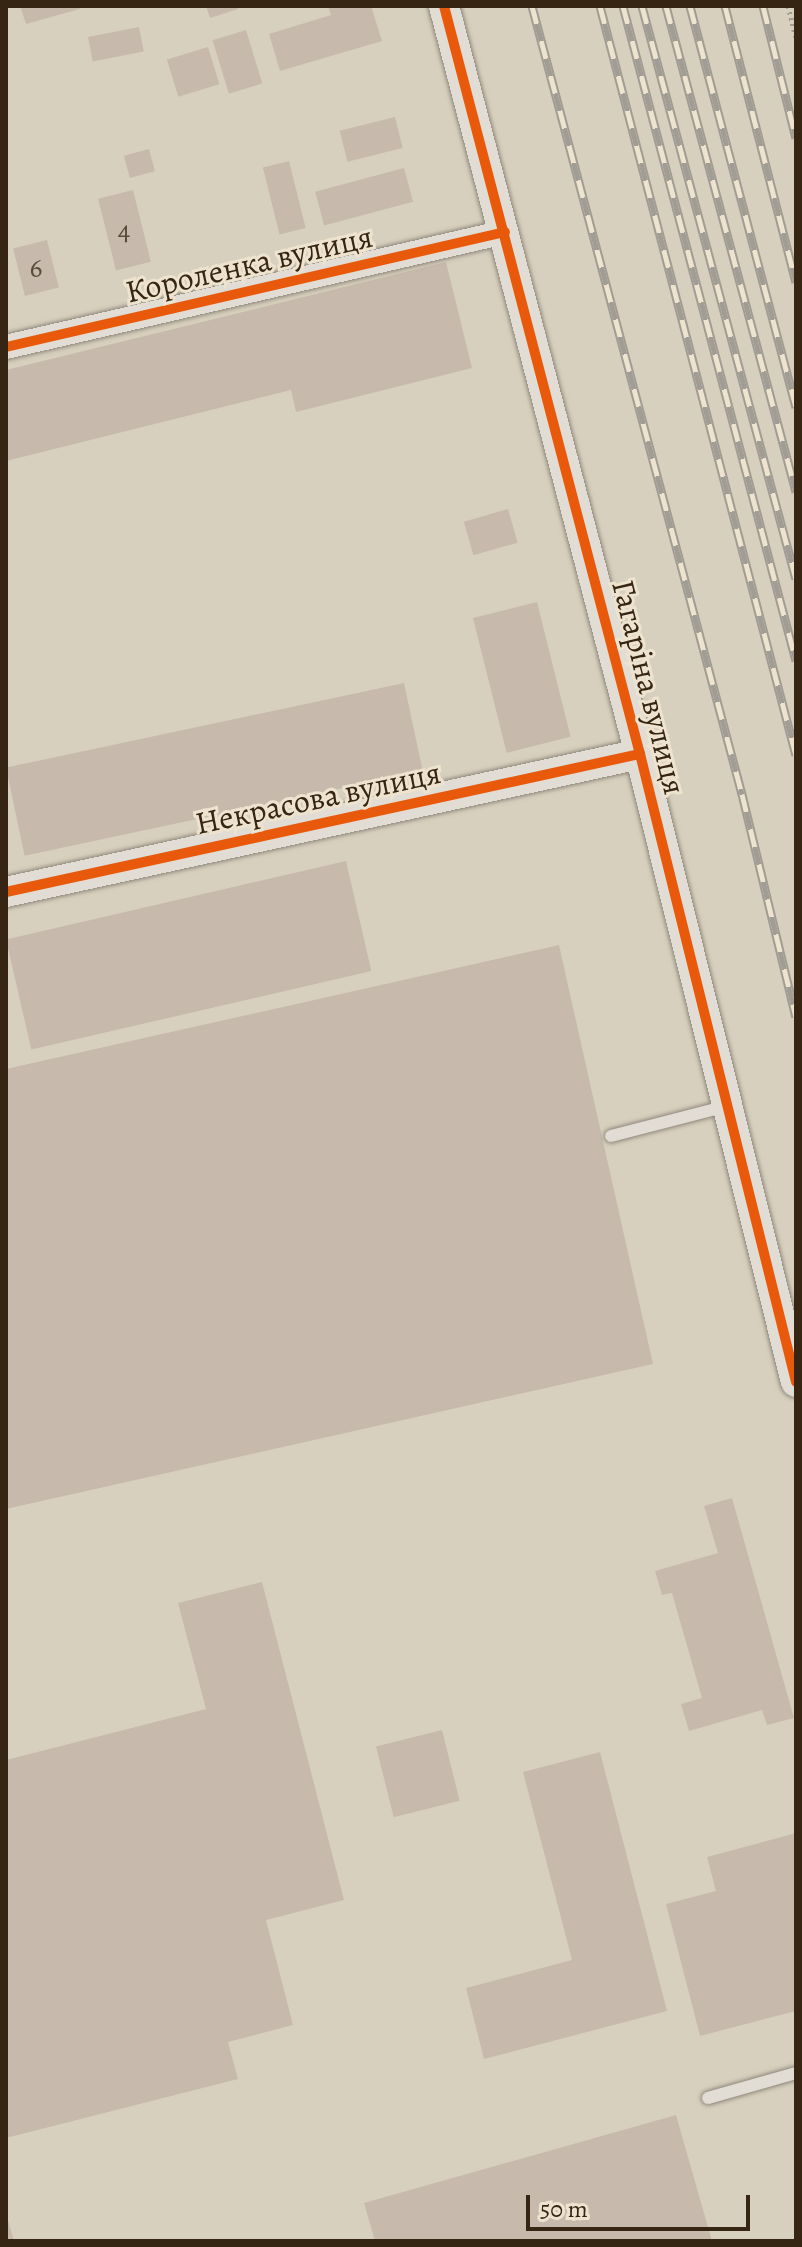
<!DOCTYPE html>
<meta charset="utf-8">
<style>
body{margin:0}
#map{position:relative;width:802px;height:2247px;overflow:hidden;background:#d8d0be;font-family:Alegreya,serif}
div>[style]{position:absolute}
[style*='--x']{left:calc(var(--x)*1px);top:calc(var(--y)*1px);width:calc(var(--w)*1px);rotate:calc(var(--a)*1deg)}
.building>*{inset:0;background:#c7baad;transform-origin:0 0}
.path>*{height:5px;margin-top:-2.5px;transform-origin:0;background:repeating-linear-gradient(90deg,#a29d94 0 2px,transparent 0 6px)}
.roads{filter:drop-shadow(0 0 2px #8f887c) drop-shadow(0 0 2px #8f887c)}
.service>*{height:12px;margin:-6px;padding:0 6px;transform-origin:6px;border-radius:6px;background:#e1ddd4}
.minor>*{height:24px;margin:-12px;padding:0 12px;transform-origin:12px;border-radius:12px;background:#e1ddd4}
.tertiary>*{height:30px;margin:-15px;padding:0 15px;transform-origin:15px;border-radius:15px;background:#e1ddd4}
.rail>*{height:9px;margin-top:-4.5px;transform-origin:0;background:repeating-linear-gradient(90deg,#ede3ce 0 18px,#a29d94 0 36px);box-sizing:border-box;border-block:2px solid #a29d94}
.cycleway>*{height:10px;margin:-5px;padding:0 5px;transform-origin:5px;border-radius:5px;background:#e8590c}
span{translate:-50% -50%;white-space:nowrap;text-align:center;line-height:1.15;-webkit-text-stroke:6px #ede3ce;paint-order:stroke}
.number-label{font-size:28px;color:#5a4b3a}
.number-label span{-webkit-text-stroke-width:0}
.street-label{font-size:32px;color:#352512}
.frame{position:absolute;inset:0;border:8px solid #352512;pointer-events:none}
.scale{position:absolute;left:526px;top:2195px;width:224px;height:36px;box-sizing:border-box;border:4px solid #352512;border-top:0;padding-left:10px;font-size:24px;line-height:28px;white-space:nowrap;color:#352512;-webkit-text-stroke:6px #ede3ce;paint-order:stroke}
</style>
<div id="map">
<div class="building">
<div style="clip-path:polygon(20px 6px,79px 6px,80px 9px,26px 24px)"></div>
<div style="clip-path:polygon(206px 6px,237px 6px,238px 9px,210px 18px)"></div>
<div style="clip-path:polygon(328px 6px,371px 6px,382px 41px,280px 71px,269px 34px,331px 15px)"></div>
<div style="left:139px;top:27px;width:25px;height:52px;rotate:79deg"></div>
<div style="left:246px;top:30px;width:56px;height:35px;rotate:73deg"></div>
<div style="left:208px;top:47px;width:39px;height:43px;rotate:73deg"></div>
<div style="left:395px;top:117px;width:32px;height:57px;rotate:76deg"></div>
<div style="left:149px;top:149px;width:23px;height:26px;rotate:75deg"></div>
<div style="left:289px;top:161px;width:69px;height:27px;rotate:76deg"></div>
<div style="left:404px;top:168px;width:35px;height:92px;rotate:75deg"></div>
<div style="left:133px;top:190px;width:74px;height:36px;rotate:76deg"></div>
<div style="left:47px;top:240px;width:49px;height:35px;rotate:76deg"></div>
<div style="clip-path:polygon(446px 262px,472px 368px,296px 412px,291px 390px,6px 461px,6px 370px)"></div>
<div style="left:508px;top:509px;width:35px;height:46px;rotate:74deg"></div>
<div style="left:537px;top:602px;width:139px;height:66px;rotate:76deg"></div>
<div style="left:404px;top:683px;width:90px;height:407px;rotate:78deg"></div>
<div style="left:346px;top:861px;width:113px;height:349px;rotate:77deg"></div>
<div style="clip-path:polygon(559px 945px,653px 1364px,6px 1509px,6px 1069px)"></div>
<div style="clip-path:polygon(732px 1498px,794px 1718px,767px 1725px,762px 1710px,689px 1731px,681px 1704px,702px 1698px,672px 1593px,662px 1595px,655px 1571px,718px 1553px,704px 1506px)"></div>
<div style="clip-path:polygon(262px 1582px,344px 1900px,266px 1920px,293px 2025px,228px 2042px,238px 2079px,6px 2138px,6px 1760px,206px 1709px,178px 1603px)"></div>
<div style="left:442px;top:1730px;width:73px;height:68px;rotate:76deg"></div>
<div style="clip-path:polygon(600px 1752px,667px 2011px,484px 2059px,466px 1988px,572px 1960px,523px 1772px)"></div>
<div style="clip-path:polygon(796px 1833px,796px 2011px,700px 2036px,666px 1904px,716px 1891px,707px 1857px)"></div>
<div style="clip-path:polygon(676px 2115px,712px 2241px,375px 2241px,364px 2203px)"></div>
<div style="clip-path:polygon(6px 2217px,7px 2217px,14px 2241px,6px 2241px)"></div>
</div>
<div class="path">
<div style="--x:788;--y:6;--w:33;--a:76"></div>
</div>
<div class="roads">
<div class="service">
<div style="--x:611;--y:1136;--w:120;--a:-14.5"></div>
<div style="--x:708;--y:2098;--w:91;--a:-15.9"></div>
</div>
<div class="minor">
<div style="--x:6;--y:347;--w:512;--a:-12.98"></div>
</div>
<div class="tertiary">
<div style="--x:444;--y:6;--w:773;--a:75.32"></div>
<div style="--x:640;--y:754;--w:647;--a:76.05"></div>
<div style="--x:6;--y:892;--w:649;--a:-12.28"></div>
</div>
</div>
<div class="rail">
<div style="--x:532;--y:6;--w:816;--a:75.08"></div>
<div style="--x:742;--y:794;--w:229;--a:76.4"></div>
<div style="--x:600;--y:6;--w:774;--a:75.34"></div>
<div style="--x:623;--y:6;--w:677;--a:75.2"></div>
<div style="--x:642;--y:6;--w:593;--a:74.96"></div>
<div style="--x:666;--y:6;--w:503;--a:75.02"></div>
<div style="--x:690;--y:6;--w:415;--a:75.2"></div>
<div style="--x:725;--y:6;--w:285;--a:75.6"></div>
<div style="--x:763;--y:6;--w:136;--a:76"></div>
</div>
<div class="cycleway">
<div style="--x:444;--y:6;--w:773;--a:75.32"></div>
<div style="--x:640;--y:754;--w:647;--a:76.05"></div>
<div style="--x:6;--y:347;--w:512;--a:-12.98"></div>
<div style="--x:6;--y:892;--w:649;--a:-12.28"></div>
</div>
<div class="number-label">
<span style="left:124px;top:230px">4</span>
<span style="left:36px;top:268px">6</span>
</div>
<div class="street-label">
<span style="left:249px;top:264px;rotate:-13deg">Короленка вулиця</span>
<span style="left:649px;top:687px;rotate:76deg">Гагаріна вулиця</span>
<span style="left:318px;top:798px;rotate:-12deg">Некрасова вулиця</span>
</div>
<div class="frame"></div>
<div class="scale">50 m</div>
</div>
